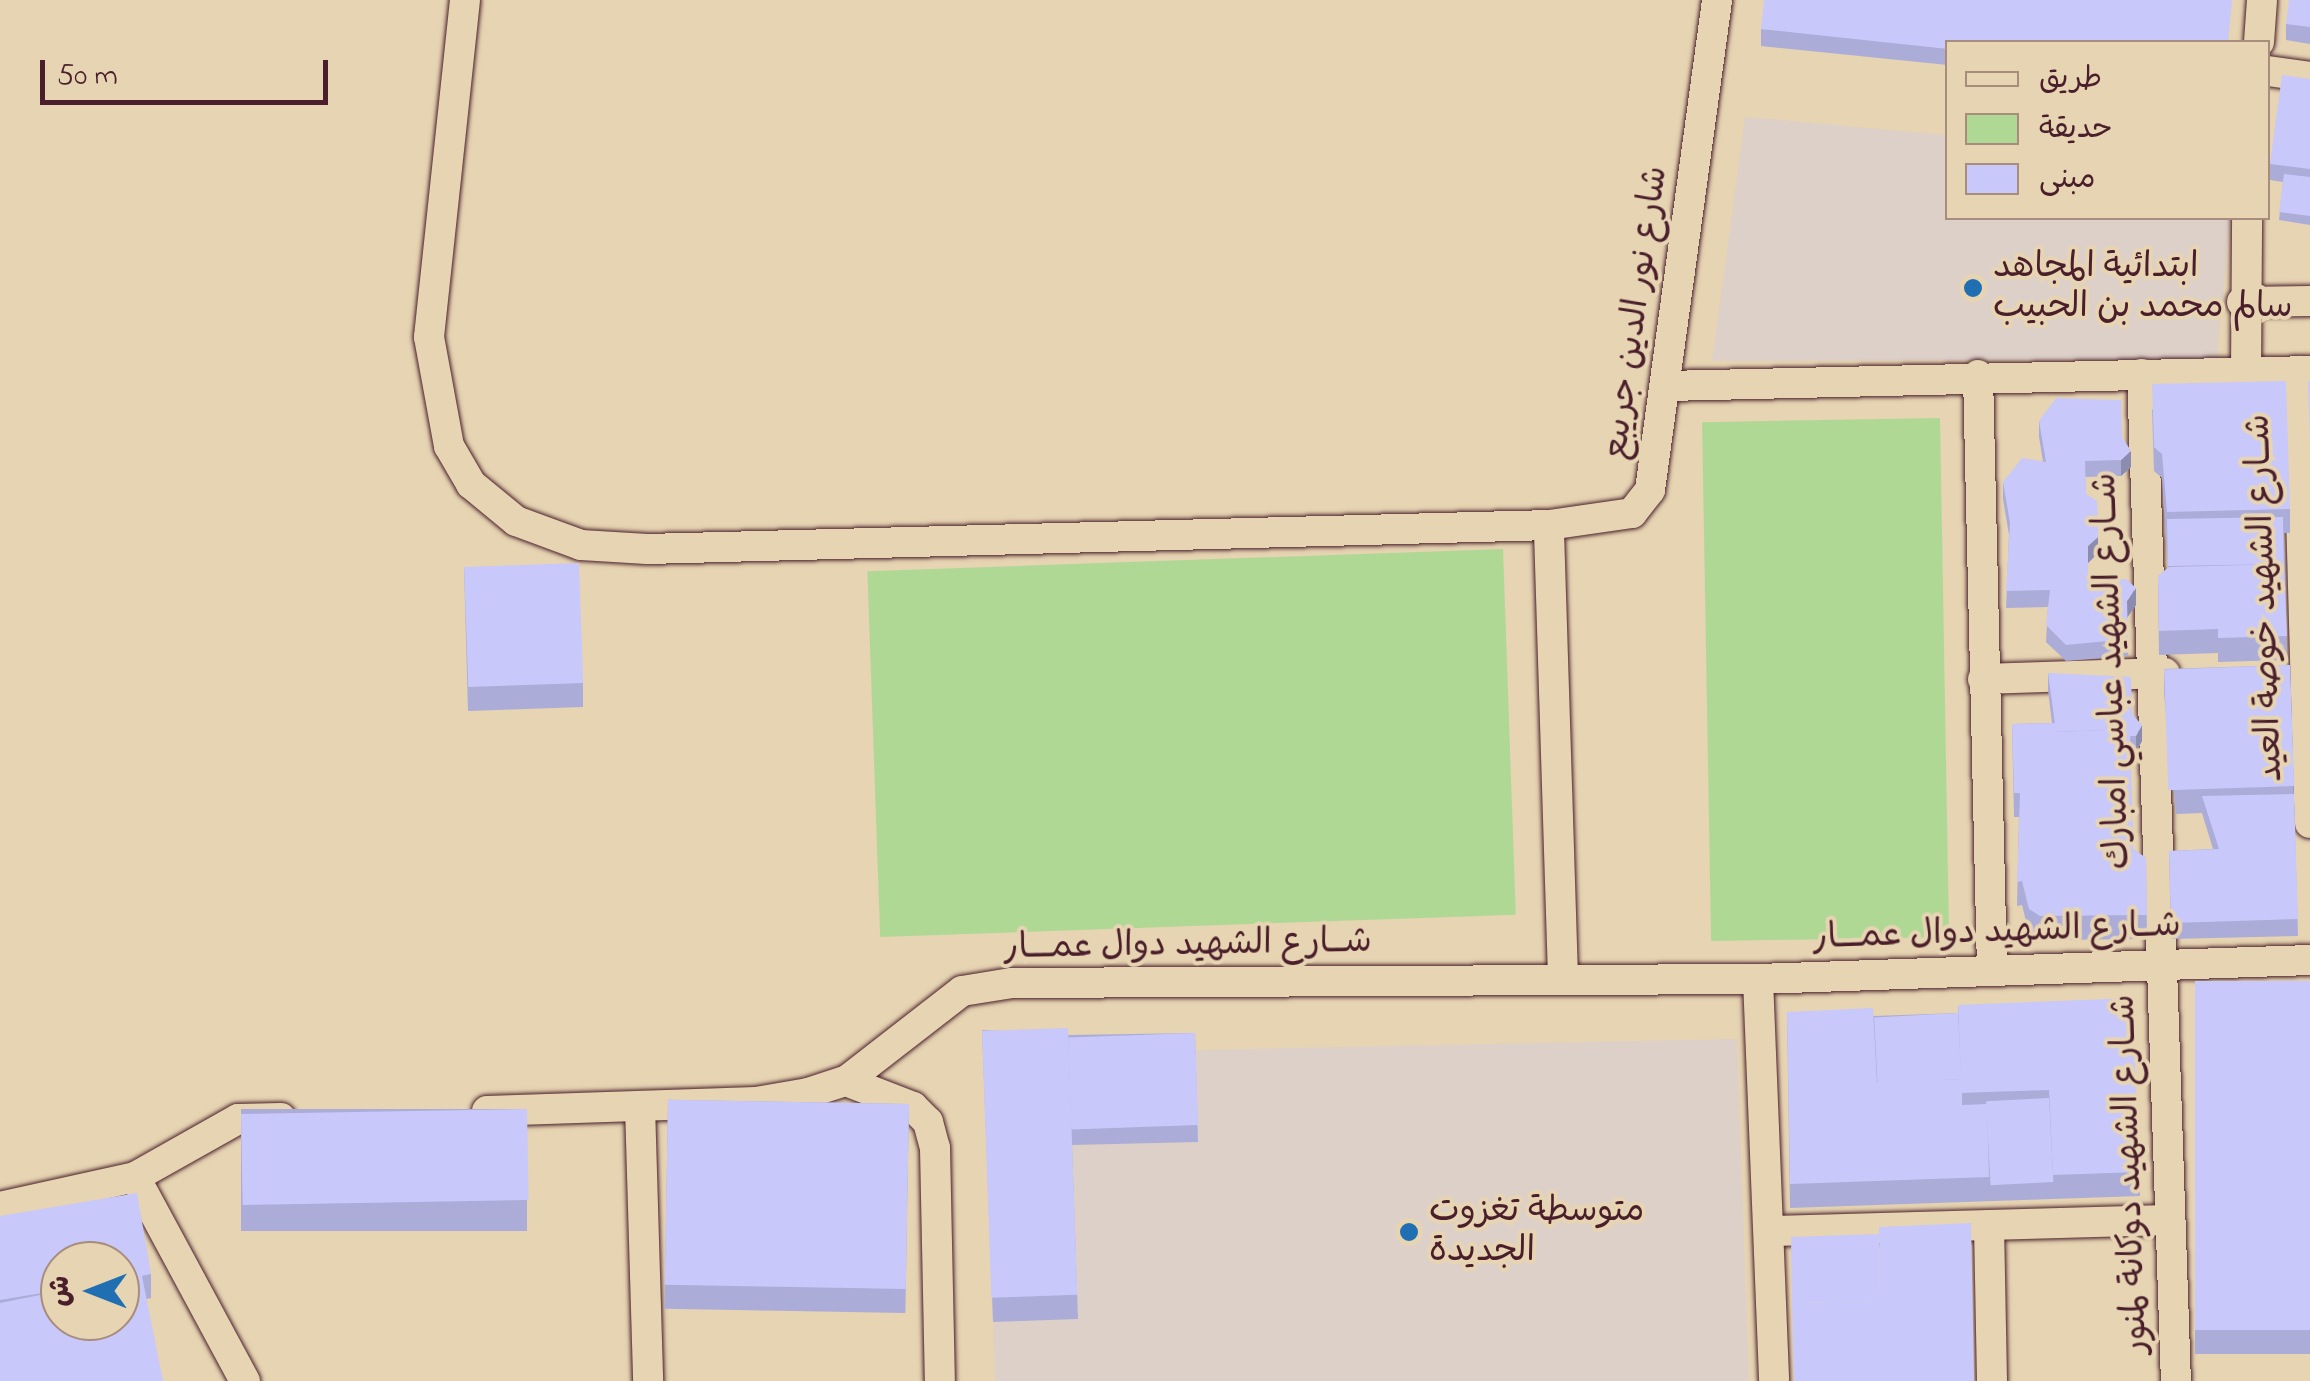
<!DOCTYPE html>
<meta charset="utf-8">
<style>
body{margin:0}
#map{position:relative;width:2310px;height:1381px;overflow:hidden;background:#e6d4b2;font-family:"Indie Flower","Playpen Sans Arabic",sans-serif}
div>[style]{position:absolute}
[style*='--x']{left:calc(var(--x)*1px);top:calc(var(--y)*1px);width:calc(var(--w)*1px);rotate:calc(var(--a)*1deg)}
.built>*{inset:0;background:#ddd0c8}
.green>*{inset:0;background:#b0d895;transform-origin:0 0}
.roads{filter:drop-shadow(0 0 2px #4a1f2b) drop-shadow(0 0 2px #4a1f2b)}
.street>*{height:30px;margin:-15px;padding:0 15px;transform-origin:15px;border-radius:15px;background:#e6d4b2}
.wall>*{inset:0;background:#acacd8;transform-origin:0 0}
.shaded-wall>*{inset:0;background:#8c8cb0}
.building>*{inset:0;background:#c8c8fb;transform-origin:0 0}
.dots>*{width:28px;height:28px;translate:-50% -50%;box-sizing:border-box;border:5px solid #e6d4b2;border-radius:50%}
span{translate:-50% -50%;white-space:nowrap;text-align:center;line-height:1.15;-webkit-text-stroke:8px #e6d4b2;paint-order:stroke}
.poi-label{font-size:35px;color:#4a1f2b}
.left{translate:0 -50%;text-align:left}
.street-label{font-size:35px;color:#4a1f2b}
.legend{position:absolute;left:1945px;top:40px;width:325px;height:180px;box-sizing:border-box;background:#e6d4b2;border:2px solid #a88c7c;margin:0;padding:12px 18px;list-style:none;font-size:30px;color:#4a1f2b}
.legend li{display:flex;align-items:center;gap:20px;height:50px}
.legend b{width:50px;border:2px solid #a88c7c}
.north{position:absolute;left:40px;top:1241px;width:100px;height:100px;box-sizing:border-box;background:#e6d4b2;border:2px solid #a88c7c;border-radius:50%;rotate:270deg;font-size:28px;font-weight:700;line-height:40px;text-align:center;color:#4a1f2b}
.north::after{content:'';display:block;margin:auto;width:35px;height:45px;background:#1f6fb2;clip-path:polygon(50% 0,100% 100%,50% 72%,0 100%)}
.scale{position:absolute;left:40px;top:60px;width:288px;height:45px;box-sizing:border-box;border:5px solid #4a1f2b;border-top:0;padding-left:12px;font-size:30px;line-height:35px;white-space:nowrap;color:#4a1f2b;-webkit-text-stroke:8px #e6d4b2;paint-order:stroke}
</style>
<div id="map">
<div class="built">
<div style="clip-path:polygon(1745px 117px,1947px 135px,1948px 218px,2230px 218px,2217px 359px,1712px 361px)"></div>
<div style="clip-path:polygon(1737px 1039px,1749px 1381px,995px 1381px,993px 1322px,1077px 1319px,1071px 1145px,1197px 1142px,1195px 1050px)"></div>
</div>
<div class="green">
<div style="left:1940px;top:418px;width:519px;height:238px;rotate:89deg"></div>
<div style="left:1503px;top:549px;width:366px;height:636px;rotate:88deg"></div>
</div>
<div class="roads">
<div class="street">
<div style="--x:465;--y:0;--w:339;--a:96.1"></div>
<div style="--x:429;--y:337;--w:111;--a:79.6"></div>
<div style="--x:449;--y:446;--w:44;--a:59.9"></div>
<div style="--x:471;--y:484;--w:58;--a:39.4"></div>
<div style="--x:516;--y:521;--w:69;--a:20.3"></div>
<div style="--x:581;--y:545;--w:66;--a:3.5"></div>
<div style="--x:647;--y:549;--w:902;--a:-1.52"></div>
<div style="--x:2259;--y:42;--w:42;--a:-85.9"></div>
<div style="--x:2268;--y:71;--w:42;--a:8.1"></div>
<div style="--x:2242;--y:302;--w:68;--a:-0.8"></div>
<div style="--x:2297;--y:371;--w:452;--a:88.4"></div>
<div style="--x:2246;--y:373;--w:155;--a:-89.6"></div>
<div style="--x:2142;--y:374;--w:1008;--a:88.07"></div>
<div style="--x:1978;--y:375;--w:596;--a:88.65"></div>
<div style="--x:1666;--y:386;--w:644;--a:-1.33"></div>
<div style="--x:1983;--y:679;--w:182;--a:-1.9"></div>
<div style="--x:1563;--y:977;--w:452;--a:-91.8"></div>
<div style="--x:1549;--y:525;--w:84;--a:-8.2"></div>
<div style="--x:1632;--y:513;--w:29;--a:-52"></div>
<div style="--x:1650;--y:490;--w:495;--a:-82.2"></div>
<div style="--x:1758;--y:979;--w:402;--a:87.7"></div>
<div style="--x:846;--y:1081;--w:72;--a:21.2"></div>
<div style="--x:913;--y:1107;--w:21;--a:45"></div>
<div style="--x:928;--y:1122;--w:27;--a:75"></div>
<div style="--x:935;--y:1148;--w:233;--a:88.8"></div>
<div style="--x:640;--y:1106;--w:275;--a:88.3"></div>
<div style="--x:487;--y:1111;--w:269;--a:-1.9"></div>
<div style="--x:756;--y:1102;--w:53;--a:-9.8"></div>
<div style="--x:808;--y:1093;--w:40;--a:-18"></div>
<div style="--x:846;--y:1081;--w:147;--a:-37.8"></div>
<div style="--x:962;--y:991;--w:51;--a:-9.1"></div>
<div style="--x:1012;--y:983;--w:746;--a:-0.31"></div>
<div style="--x:1758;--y:979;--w:552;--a:-1.97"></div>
<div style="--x:135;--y:1177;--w:232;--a:61.7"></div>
<div style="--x:0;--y:1207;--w:138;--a:-12.5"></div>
<div style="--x:135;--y:1177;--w:118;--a:-29.4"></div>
<div style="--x:238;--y:1119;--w:43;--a:-1.3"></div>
<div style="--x:1989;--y:1225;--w:156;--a:88.9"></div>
<div style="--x:1771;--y:1231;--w:399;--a:-1.6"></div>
</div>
</div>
<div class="wall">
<div style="clip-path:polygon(2310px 0,2310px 44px,2286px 40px,2286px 24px)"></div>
<div style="clip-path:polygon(1761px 29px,1948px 42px,1948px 65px,1761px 46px)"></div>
<div style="clip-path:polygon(2310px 79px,2310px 225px,2279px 220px,2283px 182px,2270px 180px,2270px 164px)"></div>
<div style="clip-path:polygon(2152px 409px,2290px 509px,2290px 533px,2284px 533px,2287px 660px,2218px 662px,2218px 653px,2159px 655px,2158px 576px,2168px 568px,2162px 478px,2154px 471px)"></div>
<div style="clip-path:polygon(2039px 421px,2122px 437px,2131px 467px,2121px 476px,2085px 477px,2086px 494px,2098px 553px,2088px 563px,2088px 580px,2136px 605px,2127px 617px,2128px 656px,2066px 661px,2046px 642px,2048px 607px,2006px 608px,2009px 535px,2003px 499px,2003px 482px,2043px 461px,2039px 437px)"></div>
<div style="clip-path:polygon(464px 567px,583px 683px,583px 707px,468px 711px)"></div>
<div style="clip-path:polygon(2290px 665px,2298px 936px,2171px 939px,2169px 851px,2213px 849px,2202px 813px,2176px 814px,2164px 693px,2164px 669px)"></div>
<div style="clip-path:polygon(2048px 673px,2132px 714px,2142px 741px,2136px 752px,2130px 753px,2133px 849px,2146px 858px,2147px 939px,2040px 940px,2029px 933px,2022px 905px,2017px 906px,2019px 817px,2014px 817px,2012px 724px,2052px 723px,2048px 690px)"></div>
<div style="left:2310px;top:981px;width:373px;height:115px;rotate:90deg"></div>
<div style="clip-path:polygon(1958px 1005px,2140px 1172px,2140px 1196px,1790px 1208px,1787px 1012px,1874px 1016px,1958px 1013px)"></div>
<div style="clip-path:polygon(982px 1030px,1068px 1035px,1195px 1033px,1198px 1142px,1072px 1145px,1078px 1319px,993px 1322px)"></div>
<div style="left:909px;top:1104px;width:209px;height:241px;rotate:91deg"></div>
<div style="left:527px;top:1109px;width:122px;height:286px;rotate:90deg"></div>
<div style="clip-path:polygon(0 1216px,151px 1274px,151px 1298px,147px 1299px,0 1381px)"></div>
</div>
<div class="shaded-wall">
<div style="clip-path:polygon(2131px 451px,2131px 467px,2121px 476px,2121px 460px)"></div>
<div style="clip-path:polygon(2098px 537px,2098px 553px,2088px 563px,2088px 546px)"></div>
<div style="clip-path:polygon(2136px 588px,2136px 605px,2127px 618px,2127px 601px)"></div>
<div style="clip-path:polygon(2142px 725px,2142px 741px,2136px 752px,2136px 736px)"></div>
</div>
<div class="building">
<div style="clip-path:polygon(1764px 0,2232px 0,2228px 42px,1948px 42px,1948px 49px,1761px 29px)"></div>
<div style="clip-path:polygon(2289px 0,2310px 0,2310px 27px,2286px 24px)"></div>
<div style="clip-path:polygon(2282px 75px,2310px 79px,2310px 169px,2270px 164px)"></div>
<div style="clip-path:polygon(2284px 174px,2310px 177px,2310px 216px,2279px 212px)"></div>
<div style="clip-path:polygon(2286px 381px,2290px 509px,2167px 512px,2162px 454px,2154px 447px,2152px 384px)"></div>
<div style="clip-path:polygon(2308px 381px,2310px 381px,2310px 435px)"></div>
<div style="clip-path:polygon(2056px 398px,2121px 400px,2122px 437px,2131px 451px,2121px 460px,2085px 461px,2086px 494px,2097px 501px,2098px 520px,2098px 537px,2088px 546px,2088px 580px,2126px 579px,2136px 588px,2127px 601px,2128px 639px,2066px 645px,2046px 625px,2050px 590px,2006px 591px,2010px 523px,2003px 482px,2022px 458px,2046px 462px,2039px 421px)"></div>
<div style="left:2283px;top:517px;width:47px;height:116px;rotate:89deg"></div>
<div style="left:579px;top:563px;width:120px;height:115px;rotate:88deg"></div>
<div style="clip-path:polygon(2284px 564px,2287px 636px,2218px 638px,2218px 629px,2159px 631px,2158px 576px,2169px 567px)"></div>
<div style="left:2290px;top:665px;width:121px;height:126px;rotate:88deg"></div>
<div style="clip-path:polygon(2048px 673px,2131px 677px,2132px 714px,2142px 725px,2136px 736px,2130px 736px,2130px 729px,2056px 732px)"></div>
<div style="clip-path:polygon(2056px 723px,2056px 732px,2130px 729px,2133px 849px,2146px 858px,2147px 915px,2040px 916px,2029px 909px,2022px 881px,2017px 882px,2020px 793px,2014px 793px,2012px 724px)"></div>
<div style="clip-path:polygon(2294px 794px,2298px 919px,2171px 923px,2169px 851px,2219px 849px,2202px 796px)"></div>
<div style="left:2310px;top:981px;width:349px;height:115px;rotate:90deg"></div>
<div style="clip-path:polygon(2132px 998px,2140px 1172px,2053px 1175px,2049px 1090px,1986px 1092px,1962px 1093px,1962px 1105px,1987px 1104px,1989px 1177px,1790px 1184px,1787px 1012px,1873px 1008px,1877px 1082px,1961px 1079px,1958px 1005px)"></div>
<div style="left:1958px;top:1013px;width:66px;height:84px;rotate:87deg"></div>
<div style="left:1068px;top:1028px;width:267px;height:86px;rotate:88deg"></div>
<div style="left:1195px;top:1033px;width:92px;height:127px;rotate:88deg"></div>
<div style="left:2049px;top:1098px;width:84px;height:63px;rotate:87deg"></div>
<div style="left:909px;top:1104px;width:185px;height:241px;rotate:91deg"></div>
<div style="left:527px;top:1109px;width:91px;height:286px;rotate:89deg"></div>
<div style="clip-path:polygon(137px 1193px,151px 1274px,142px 1276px,163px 1381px,0 1381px,0 1303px,60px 1291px,60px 1321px,120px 1321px,120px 1261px,60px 1261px,60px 1290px,0 1300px,0 1216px)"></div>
<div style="clip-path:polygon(1971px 1223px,1974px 1381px,1794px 1381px,1792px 1303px,1880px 1301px,1879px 1227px)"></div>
<div style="clip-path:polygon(1879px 1234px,1880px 1301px,1792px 1303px,1792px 1311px,1791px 1237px)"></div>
</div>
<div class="dots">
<div style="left:1973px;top:288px;background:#1f6fb2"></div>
<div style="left:1409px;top:1232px;background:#1f6fb2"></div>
</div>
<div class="poi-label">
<span class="left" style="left:1993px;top:288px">ابتدائية المجاهد<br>سالم محمد بن الحبيب</span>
<span class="left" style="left:1429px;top:1232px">متوسطة تغزوت<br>الجديدة</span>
</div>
<div class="street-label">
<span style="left:1637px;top:313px;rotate:-82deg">شارع نور الدين جريبع</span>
<span style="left:2266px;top:598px;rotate:-92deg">شــارع الشهيد خوصة العيد</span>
<span style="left:2113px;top:671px;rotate:-92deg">شــارع الشهيد عباسي امبارك</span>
<span style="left:1997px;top:933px;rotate:-2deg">شــارع الشهيد دوال عمـــار</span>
<span style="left:1188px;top:946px;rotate:-1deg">شــارع الشهيد دوال عمـــار</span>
<span style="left:2131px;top:1174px;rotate:-92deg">شــارع الشهيد دوكانة لمنور</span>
</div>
<ul class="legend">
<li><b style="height:12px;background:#e6d4b2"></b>طريق</li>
<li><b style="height:28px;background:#b0d895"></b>حديقة</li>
<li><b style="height:28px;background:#c8c8fb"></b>مبنى</li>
</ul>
<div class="north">ش</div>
<div class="scale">50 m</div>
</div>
